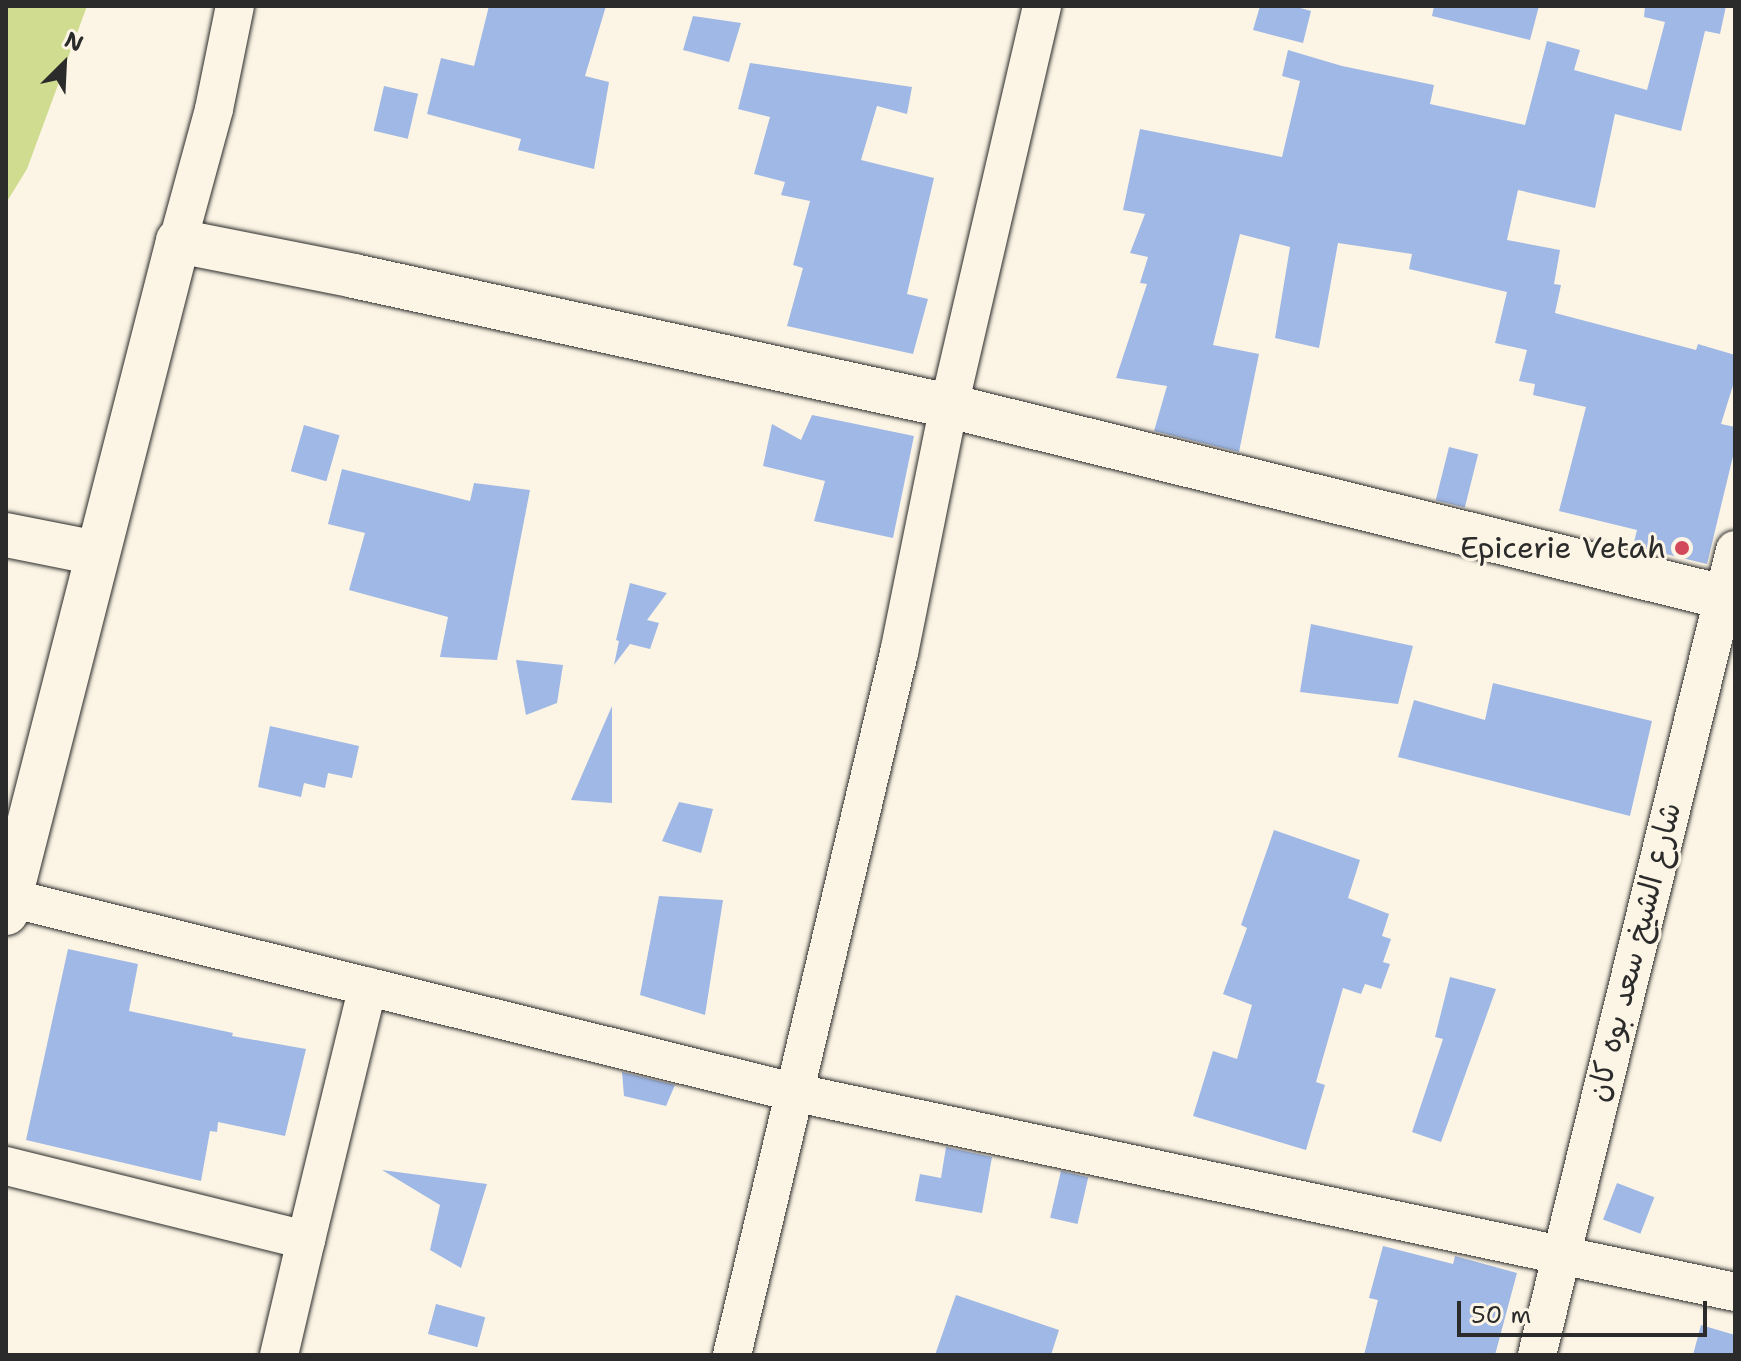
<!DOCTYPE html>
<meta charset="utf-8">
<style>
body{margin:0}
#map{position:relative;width:1741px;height:1361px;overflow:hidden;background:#fcf5e5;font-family:"Shantell Sans","Playpen Sans Arabic",sans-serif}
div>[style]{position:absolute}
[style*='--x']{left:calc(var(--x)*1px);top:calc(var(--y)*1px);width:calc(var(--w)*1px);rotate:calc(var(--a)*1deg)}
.green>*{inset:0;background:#d0dc8f}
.building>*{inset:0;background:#a0b8e5;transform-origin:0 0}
.roads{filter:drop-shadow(0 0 2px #2b2b2b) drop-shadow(0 0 2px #2b2b2b)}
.minor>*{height:38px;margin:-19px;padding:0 19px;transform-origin:19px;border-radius:19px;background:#fcf5e5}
.tertiary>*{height:44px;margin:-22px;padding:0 22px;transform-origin:22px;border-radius:22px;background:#fcf5e5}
.dots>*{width:22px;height:22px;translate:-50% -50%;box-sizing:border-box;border:4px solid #fcf5e5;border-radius:50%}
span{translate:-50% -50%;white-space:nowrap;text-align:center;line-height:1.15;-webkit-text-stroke:6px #fcf5e5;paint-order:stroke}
.poi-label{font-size:30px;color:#2b2b2b}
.right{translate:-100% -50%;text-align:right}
.street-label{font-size:30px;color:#2b2b2b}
.frame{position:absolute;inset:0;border:8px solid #2b2b2b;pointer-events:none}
.north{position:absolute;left:24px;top:24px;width:80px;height:80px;-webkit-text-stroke:6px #fcf5e5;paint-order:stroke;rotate:24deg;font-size:22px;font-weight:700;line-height:32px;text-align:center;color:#2b2b2b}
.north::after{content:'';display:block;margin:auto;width:28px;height:36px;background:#2b2b2b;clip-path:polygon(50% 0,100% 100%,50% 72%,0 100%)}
.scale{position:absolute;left:1457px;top:1301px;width:250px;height:36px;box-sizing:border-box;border:4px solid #2b2b2b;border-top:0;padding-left:10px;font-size:24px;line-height:28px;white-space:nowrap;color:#2b2b2b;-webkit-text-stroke:6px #fcf5e5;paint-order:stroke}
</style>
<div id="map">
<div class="green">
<div style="clip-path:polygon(6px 6px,87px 6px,27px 169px,6px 203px)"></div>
</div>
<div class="building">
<div style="clip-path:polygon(489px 6px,606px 6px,585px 76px,609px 82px,594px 169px,518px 150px,521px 139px,427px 114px,441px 58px,474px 66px)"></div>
<div style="clip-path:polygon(1260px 6px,1293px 6px,1311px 11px,1303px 43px,1253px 30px)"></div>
<div style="clip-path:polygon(1434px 6px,1539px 6px,1530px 40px,1432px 16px)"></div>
<div style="clip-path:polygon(1645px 6px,1726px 6px,1720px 34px,1705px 31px,1681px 131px,1615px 114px,1595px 208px,1518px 190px,1507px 240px,1560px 250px,1554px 284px,1561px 285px,1555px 313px,1696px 350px,1698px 344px,1735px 355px,1735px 379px,1721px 424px,1735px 427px,1735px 448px,1707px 564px,1633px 546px,1637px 530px,1559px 511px,1586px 407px,1533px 395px,1535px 384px,1519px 381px,1527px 350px,1495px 343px,1507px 292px,1409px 269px,1412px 254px,1338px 243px,1319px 348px,1275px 338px,1290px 247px,1240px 234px,1213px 345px,1259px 354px,1239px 452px,1154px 431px,1167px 386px,1116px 378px,1147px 284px,1140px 283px,1148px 257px,1130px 253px,1145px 214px,1123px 210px,1140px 129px,1282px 157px,1300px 81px,1282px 76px,1288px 50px,1342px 66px,1434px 85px,1430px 104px,1525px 125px,1547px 41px,1580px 50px,1574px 70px,1647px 90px,1665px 22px,1644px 17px)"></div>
<div style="clip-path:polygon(693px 16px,741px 23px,729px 62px,683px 50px)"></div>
<div style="clip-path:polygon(750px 63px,912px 87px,907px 114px,877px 106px,861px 160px,934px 178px,907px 294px,928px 299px,913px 354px,787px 326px,803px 268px,793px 265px,810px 201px,781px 195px,785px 182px,754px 174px,770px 117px,738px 109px)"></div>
<div style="left:384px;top:86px;width:35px;height:46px;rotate:13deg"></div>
<div style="clip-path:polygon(812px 415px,914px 436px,893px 538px,814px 521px,825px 481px,763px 466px,772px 424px,801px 440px)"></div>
<div style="left:304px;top:425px;width:37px;height:48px;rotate:16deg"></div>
<div style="left:1449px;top:447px;width:30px;height:55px;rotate:14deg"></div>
<div style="clip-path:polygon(342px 469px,470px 501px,474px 483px,530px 490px,497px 660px,440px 657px,448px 617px,349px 590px,365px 533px,328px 524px)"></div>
<div style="clip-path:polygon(630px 583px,667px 593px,647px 620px,659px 623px,650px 649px,630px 644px,614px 665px,619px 641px,616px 640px)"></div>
<div style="clip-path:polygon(1311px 624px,1413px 646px,1398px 704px,1300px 692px)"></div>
<div style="clip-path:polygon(516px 660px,563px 665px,557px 703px,526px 715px)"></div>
<div style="clip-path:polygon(1493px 683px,1652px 721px,1630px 816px,1398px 757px,1414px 700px,1485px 720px)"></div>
<div style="clip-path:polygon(612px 706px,612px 803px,571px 800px)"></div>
<div style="clip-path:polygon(270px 726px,359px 746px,352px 778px,328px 773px,325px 788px,304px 783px,301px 797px,258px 787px)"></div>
<div style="clip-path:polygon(679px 802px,713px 809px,701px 853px,662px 841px)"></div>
<div style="clip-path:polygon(1274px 830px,1360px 860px,1348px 898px,1389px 914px,1382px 936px,1391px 939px,1383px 962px,1390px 964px,1381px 989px,1365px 984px,1361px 994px,1343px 988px,1316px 1082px,1325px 1085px,1306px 1150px,1193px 1116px,1213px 1051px,1237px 1059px,1252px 1005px,1223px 994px,1247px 928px,1241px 925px)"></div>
<div style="clip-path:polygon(659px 896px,723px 900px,705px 1015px,640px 995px)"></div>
<div style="clip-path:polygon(68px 949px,138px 964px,129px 1011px,233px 1033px,232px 1036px,306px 1049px,285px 1136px,218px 1122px,217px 1132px,210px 1131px,201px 1181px,26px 1140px)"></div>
<div style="clip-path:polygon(1450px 977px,1496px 989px,1441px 1142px,1412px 1132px,1443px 1039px,1435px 1037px)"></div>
<div style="clip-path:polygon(622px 1072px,675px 1085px,666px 1106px,624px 1096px)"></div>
<div style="clip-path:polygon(946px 1147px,992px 1157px,982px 1213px,915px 1201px,920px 1174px,941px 1178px)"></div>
<div style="clip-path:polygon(382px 1170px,487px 1184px,461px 1268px,430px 1250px,440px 1205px)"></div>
<div style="left:1061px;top:1171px;width:28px;height:48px;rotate:13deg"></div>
<div style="left:1617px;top:1183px;width:40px;height:39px;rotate:21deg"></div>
<div style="clip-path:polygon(1383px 1246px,1453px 1264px,1455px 1256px,1517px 1273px,1495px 1355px,1364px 1355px,1378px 1300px,1369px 1298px)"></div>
<div style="clip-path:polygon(956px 1295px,1059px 1330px,1051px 1355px,935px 1355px)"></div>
<div style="left:436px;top:1304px;width:51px;height:31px;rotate:15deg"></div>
<div style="clip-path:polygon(1701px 1325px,1735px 1335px,1735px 1355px,1693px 1355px)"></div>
</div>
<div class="roads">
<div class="minor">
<div style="--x:178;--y:241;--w:137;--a:-74.7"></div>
<div style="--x:214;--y:109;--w:105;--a:-78.5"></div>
<div style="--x:10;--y:898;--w:811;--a:13.92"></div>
<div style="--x:797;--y:1093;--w:959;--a:11.98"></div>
<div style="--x:6;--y:1166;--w:309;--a:13.9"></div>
<div style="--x:306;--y:1240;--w:261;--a:-76.3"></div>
<div style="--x:279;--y:1355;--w:118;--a:-76.8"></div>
<div style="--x:732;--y:1355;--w:722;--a:-76.62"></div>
<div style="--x:899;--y:653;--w:252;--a:-78.6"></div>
<div style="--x:949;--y:406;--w:411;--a:-76.9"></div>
<div style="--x:1537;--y:1355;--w:829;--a:-76.18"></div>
</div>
<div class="tertiary">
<div style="--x:6;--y:535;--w:93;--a:11.2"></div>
<div style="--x:6;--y:913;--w:694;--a:-75.64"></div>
<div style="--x:178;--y:241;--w:179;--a:11.2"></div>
<div style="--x:354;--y:276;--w:609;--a:12.32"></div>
<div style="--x:949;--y:406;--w:810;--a:13.86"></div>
</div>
</div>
<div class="dots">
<div style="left:1682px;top:548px;background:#d1495b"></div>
</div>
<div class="poi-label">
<span class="right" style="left:1666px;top:548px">Epicerie Vetah</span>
</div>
<div class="street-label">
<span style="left:1634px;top:952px;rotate:-76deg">شارع الشيخ سعد بوه كان</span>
</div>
<div class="frame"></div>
<div class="north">N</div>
<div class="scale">50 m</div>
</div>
